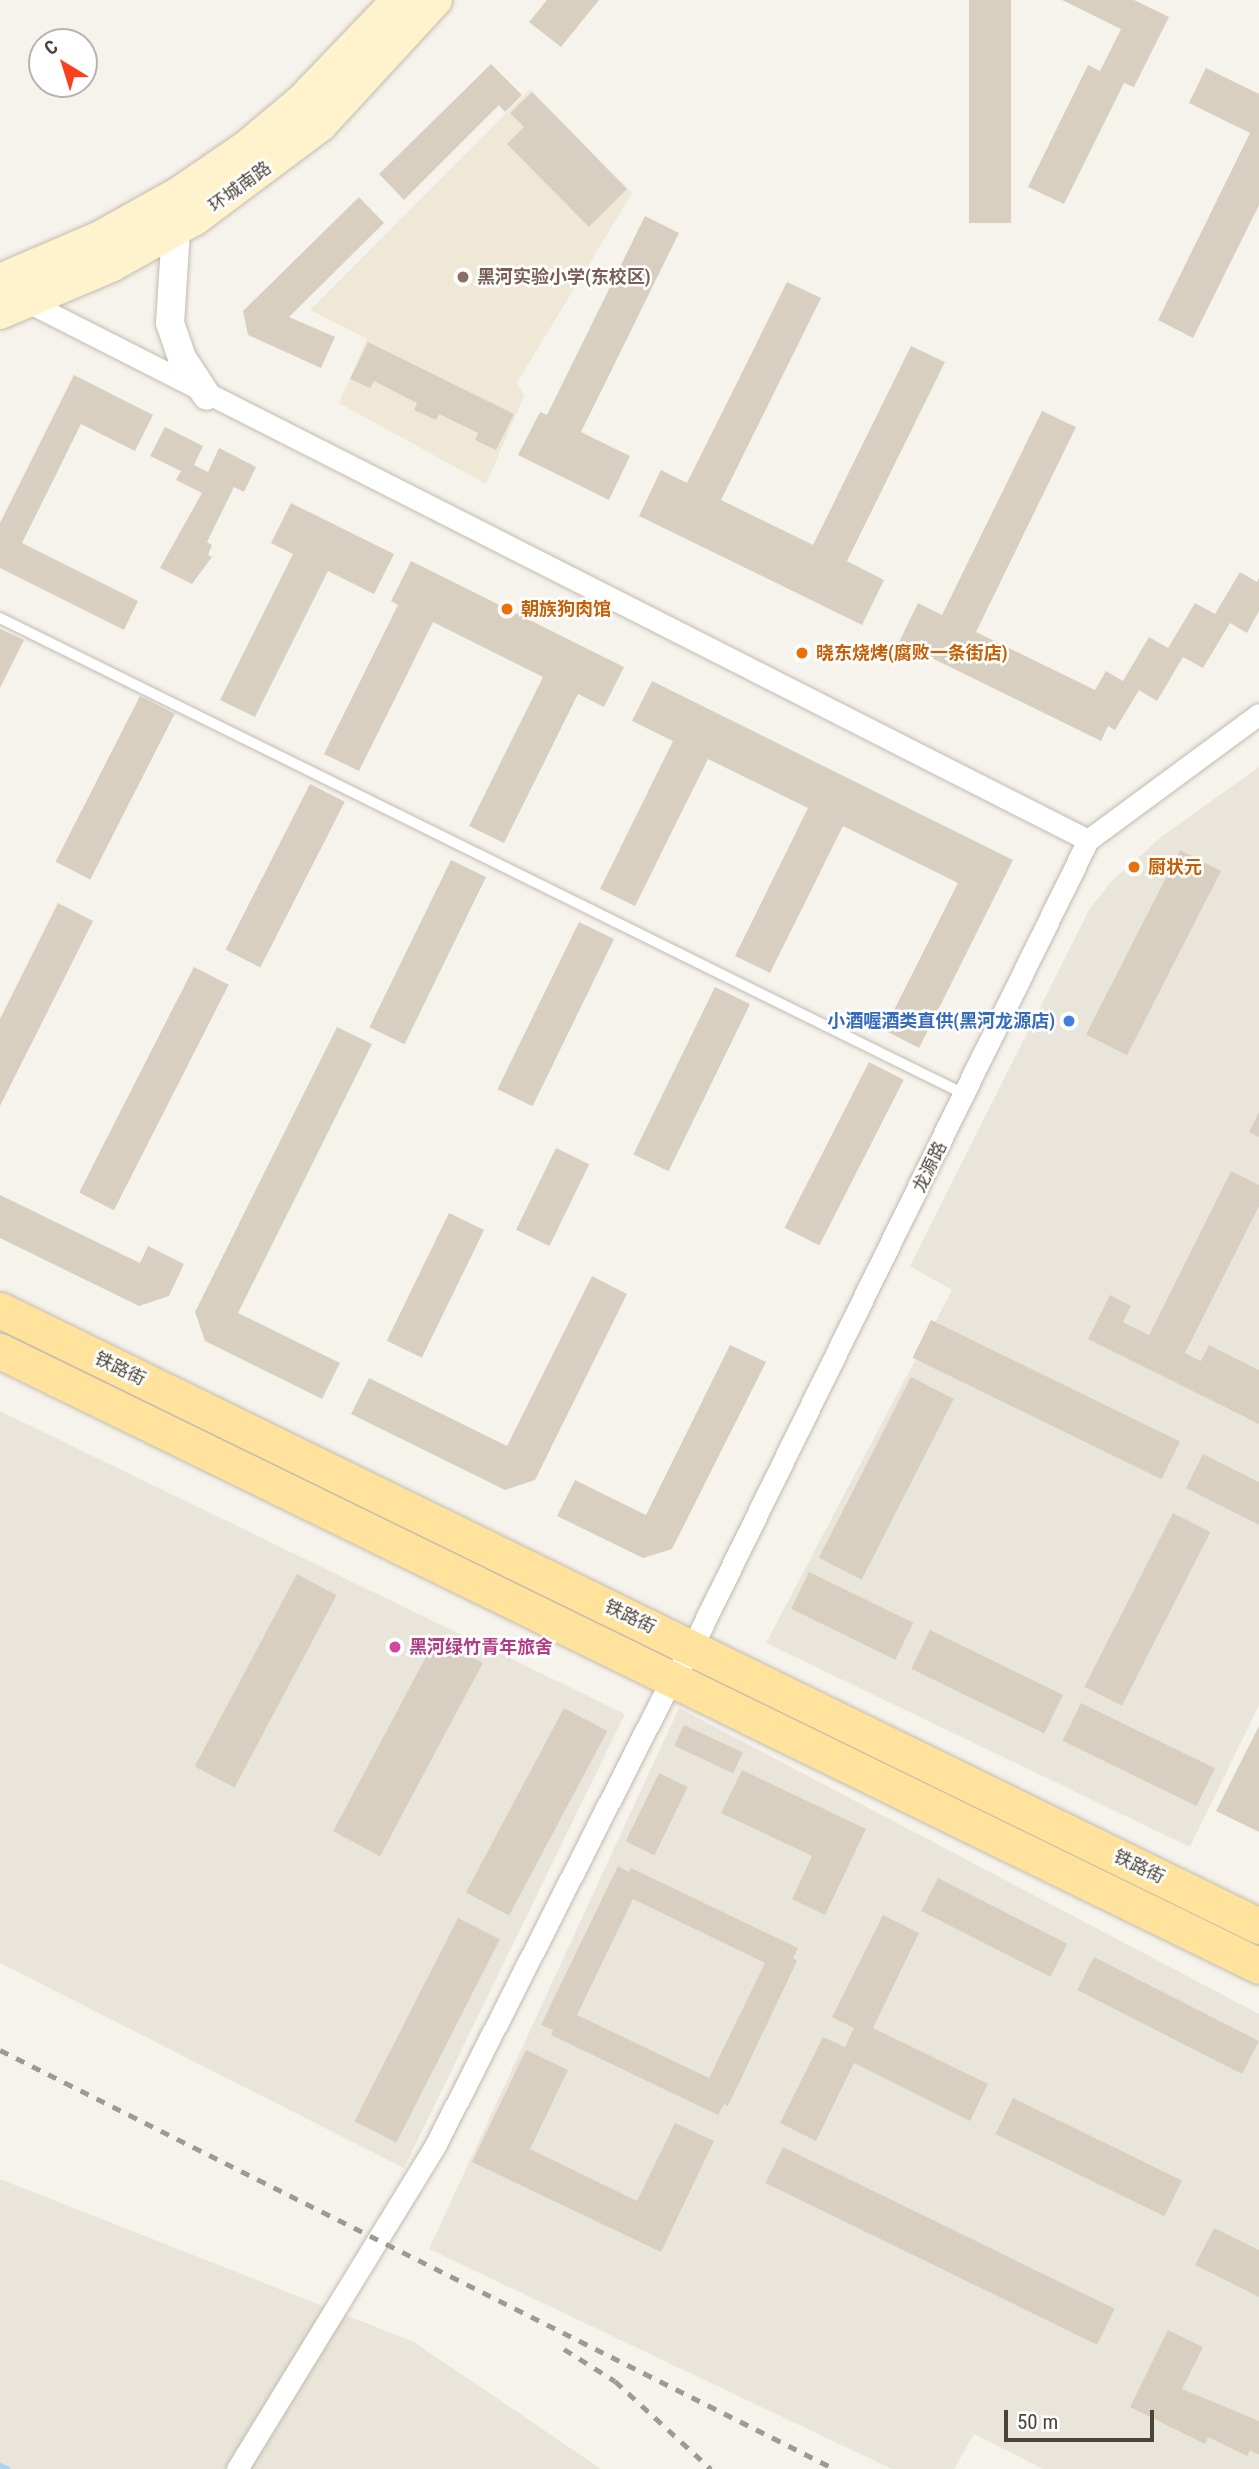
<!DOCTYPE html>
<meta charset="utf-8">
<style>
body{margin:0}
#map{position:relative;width:1259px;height:2469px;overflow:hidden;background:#f6f3ec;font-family:"Roboto Condensed","Noto Sans SC",sans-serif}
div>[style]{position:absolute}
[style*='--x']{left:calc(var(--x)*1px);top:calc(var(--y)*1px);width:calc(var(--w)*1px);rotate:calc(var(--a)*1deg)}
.residential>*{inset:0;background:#eae5da}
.education>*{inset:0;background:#efe8d6}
.stream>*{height:6px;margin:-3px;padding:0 3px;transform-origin:3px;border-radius:3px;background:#a9d4f2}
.building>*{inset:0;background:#d8cfc1;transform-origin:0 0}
.roads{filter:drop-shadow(0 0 2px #c2bbae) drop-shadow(0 0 2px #c2bbae)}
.service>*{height:10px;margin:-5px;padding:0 5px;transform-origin:5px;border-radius:5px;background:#fff}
.minor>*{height:21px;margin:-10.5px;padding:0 10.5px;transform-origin:10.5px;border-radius:10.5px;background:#fff}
.tertiary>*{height:28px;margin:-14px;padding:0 14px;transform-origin:14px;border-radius:14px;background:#fff}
.secondary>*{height:32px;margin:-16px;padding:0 16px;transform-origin:16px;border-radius:16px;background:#fff3cd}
.primary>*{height:35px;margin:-17.5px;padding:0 17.5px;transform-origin:17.5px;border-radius:17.5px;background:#ffe39c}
.rail>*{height:5px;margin-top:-2.5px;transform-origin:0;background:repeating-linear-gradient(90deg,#9a9a9a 0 9px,transparent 0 18px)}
.dots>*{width:19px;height:19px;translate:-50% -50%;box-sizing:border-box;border:4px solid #fff;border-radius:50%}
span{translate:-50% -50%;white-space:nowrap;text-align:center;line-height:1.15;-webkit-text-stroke:5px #fff;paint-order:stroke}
.street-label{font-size:18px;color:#4b4439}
.education-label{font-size:18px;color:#785e54;font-weight:700}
.left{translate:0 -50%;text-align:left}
.food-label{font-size:18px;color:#c56008;font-weight:700}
.shop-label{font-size:18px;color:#366cbe;font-weight:700}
.right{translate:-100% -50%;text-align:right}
.hotel-label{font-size:18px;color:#b23c85;font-weight:700}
.north{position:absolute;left:28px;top:28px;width:70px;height:70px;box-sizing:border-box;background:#fff;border:2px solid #b7b4b0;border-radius:50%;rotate:322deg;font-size:19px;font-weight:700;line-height:28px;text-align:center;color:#4b4439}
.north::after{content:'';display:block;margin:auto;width:24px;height:32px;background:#fc3f1d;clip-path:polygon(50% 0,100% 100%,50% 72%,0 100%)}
.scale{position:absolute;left:1004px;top:2410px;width:150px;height:32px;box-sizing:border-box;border:4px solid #4b4439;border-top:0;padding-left:9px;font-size:21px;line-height:24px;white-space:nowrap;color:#4b4439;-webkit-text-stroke:5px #fff;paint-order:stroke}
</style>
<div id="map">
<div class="residential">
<div style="clip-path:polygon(1259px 767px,1259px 1705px,1190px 1847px,766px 1643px,952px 1290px,910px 1266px,1089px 910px,1110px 883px,1161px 837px)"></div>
<div style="clip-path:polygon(0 1411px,625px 1714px,404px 2168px,0 1963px)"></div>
<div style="clip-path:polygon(679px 1708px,1259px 2014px,1259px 2469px,1043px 2469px,974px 2434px,954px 2469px,892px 2469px,429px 2249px)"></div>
<div style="clip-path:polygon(0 2179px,414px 2342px,601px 2469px,0 2469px)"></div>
</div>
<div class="education">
<div style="clip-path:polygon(530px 89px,632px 193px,517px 383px,524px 396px,486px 484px,339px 403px,367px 339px,310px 310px)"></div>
</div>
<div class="stream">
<div style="--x:0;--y:2466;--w:8;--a:23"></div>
</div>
<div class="building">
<div style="clip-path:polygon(547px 0,599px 0,561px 47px,529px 22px)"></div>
<div style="left:969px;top:0;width:42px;height:223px"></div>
<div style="clip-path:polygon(1062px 0,1134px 0,1169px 17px,1134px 87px,1124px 83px,1064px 204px,1028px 187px,1088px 65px,1100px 71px,1121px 29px)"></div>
<div style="clip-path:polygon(491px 64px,522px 95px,505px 112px,499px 105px,404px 200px,379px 174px)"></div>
<div style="clip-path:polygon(1206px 68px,1259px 94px,1259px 205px,1193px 338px,1158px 320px,1250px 133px,1189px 103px)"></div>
<div style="clip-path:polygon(532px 92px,627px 189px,589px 227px,507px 144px,524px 127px,510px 113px)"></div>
<div style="clip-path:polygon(359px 197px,384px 223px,289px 317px,335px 337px,321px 368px,248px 335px,243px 311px)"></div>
<div style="clip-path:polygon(645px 216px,679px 233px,581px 432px,630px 456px,609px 500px,518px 455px,540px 412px,547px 415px)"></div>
<div style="clip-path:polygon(787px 282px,821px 298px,721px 500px,813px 545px,911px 346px,945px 362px,847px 561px,884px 580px,862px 625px,639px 516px,661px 470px,687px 483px)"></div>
<div style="clip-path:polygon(368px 342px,514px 414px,496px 450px,475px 440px,478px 433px,439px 414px,436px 420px,414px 410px,417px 403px,374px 381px,370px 388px,350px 379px)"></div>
<div style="clip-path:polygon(74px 375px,153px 415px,135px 451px,81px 424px,22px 543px,138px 601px,124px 630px,0 568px,0 523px)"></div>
<div style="clip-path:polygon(1042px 411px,1076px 427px,976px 632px,1095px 690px,1106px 671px,1123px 681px,1149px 637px,1168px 648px,1195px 603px,1215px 614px,1240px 572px,1257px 582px,1259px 578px,1259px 611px,1247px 633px,1230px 623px,1203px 668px,1183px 657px,1157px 701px,1139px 690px,1115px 730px,1108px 726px,1101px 741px,899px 642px,918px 603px,942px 615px)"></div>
<div style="clip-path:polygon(165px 427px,203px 446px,194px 465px,208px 472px,219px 448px,256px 467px,244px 492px,234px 487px,207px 542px,212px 545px,208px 555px,212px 557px,192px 584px,160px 568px,202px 493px,176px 480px,181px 471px,150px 456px)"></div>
<div style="clip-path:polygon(291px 503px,394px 554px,374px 594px,328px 571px,255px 717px,220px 700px,293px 554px,271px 543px)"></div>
<div style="clip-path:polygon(411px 561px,624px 667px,604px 707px,578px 694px,504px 843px,469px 826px,543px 677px,433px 622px,359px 771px,324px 754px,398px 605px,391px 601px)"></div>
<div style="clip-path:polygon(0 629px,24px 640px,0 688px)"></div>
<div style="clip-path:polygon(652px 681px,1013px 860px,919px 1048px,884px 1030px,958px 883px,843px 826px,770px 973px,735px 956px,808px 808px,708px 759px,635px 906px,600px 889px,673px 741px,632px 721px)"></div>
<div style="left:140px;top:696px;width:39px;height:186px;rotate:27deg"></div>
<div style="left:310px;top:784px;width:39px;height:186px;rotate:27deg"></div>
<div style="left:1180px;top:850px;width:46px;height:207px;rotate:27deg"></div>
<div style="left:451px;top:860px;width:39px;height:186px;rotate:26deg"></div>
<div style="clip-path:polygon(58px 903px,93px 921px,0 1106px,0 1019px)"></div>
<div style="left:579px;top:922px;width:39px;height:186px;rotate:26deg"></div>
<div style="left:194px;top:967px;width:39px;height:253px;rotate:27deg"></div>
<div style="left:715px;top:987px;width:39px;height:186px;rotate:26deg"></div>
<div style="clip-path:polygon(337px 1027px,372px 1044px,238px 1313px,340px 1363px,322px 1399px,205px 1341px,195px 1312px)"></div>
<div style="left:869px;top:1062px;width:39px;height:186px;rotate:27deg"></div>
<div style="clip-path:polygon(1259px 1112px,1259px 1137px,1249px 1132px)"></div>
<div style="left:556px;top:1148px;width:37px;height:91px;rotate:26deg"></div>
<div style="clip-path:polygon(1231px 1171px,1259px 1185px,1259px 1206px,1185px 1353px,1201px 1361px,1209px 1345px,1259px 1370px,1259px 1424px,1088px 1339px,1110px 1295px,1131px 1306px,1123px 1322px,1149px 1335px)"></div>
<div style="clip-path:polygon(0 1195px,140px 1263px,148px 1246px,184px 1264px,169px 1296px,139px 1306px,0 1238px)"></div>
<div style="left:449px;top:1213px;width:39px;height:142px;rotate:26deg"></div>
<div style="clip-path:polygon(592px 1276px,627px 1294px,535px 1480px,505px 1490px,351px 1414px,369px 1378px,507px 1446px)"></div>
<div style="left:931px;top:1320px;width:277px;height:42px;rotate:26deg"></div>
<div style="clip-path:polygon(730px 1345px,766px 1362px,672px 1549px,643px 1558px,557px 1516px,575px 1480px,646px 1515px)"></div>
<div style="left:911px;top:1377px;width:48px;height:203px;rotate:27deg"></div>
<div style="clip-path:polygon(1203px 1454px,1259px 1482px,1259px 1525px,1186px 1488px)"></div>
<div style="left:1173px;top:1513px;width:42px;height:195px;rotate:27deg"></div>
<div style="left:809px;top:1572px;width:116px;height:41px;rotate:26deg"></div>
<div style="left:297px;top:1574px;width:45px;height:218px;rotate:28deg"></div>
<div style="left:930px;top:1630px;width:148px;height:43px;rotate:26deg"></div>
<div style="left:436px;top:1638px;width:53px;height:219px;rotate:28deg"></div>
<div style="left:1081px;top:1703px;width:149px;height:42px;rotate:26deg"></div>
<div style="left:564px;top:1708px;width:49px;height:209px;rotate:28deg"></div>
<div style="left:684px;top:1725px;width:65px;height:23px;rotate:25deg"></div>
<div style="clip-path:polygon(1259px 1726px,1259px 1832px,1216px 1811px)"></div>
<div style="clip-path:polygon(742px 1770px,866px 1829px,825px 1915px,792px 1899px,812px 1856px,721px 1813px)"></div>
<div style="left:659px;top:1773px;width:32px;height:76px;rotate:26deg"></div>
<div style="clip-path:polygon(evenodd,618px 1866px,629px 1872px,631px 1868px,798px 1948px,793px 1958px,797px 1961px,728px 2106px,724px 2104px,718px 2115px,551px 2035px,553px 2030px,541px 2025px,618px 1866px,633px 1899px,765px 1963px,709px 2078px,577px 2015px,633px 1899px)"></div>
<div style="left:938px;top:1878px;width:145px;height:37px;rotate:27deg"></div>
<div style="clip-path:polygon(883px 1915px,919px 1933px,873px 2028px,988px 2084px,970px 2121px,854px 2063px,816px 2141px,780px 2123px,823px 2037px,845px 2047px,854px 2028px,832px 2017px)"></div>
<div style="left:458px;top:1918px;width:47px;height:228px;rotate:27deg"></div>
<div style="left:1094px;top:1957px;width:185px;height:37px;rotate:27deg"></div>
<div style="clip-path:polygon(526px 2050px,568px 2070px,530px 2149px,637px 2201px,675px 2123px,714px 2141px,661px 2252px,472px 2162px)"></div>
<div style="left:1013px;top:2098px;width:188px;height:40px;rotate:26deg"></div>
<div style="left:783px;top:2147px;width:369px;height:40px;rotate:26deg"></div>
<div style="clip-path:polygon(1214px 2228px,1259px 2250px,1259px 2297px,1195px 2265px)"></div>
<div style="clip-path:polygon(1168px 2330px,1203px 2347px,1182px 2389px,1259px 2421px,1259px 2455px,1250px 2450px,1247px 2456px,1208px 2437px,1205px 2444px,1130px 2407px)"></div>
</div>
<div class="roads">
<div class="service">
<div style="--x:0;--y:618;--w:1077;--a:26.28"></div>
</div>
<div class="minor">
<div style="--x:20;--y:298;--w:1198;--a:26.91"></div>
<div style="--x:237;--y:2469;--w:381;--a:-58.5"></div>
<div style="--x:436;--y:2144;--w:507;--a:-63.13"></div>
<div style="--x:665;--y:1692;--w:52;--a:-59"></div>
<div style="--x:692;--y:1647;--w:899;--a:-63.86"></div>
<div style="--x:1088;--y:840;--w:212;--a:-36.4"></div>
</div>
<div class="tertiary">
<div style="--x:177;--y:213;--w:110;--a:93.6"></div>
<div style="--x:170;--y:323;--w:37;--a:71"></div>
<div style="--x:182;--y:358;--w:45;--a:56.7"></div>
</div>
<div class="secondary">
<div style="--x:0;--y:280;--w:111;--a:-23.3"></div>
<div style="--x:102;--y:236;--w:88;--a:-29.2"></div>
<div style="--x:179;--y:193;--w:81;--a:-34.5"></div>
<div style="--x:246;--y:147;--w:72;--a:-39.9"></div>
<div style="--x:301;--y:101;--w:140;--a:-46.2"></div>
<div style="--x:0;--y:313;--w:123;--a:-23"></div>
<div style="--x:113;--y:265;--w:94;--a:-29.3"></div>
<div style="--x:195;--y:219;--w:157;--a:-36.7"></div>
<div style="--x:321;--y:125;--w:170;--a:-47.4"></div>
</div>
<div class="primary">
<div style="--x:0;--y:1310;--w:1402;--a:26.07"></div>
<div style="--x:0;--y:1351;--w:1401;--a:26.03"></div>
</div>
</div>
<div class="rail">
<div style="--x:0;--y:2050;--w:934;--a:26.65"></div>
<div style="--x:564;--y:2349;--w:60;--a:32.1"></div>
<div style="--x:615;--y:2381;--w:130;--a:42.5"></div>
</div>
<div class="dots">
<div style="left:463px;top:277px;background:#8d6e63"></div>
<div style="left:507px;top:609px;background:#e8710a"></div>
<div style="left:802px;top:653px;background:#e8710a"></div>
<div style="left:1134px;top:867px;background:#e8710a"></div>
<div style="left:1069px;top:1021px;background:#3f7fe0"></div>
<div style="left:395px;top:1647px;background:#d1479c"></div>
</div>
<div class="street-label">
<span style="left:240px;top:187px;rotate:-36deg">环城南路</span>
<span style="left:930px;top:1167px;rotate:-64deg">龙源路</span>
<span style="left:120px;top:1369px;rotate:26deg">铁路街</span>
<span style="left:630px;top:1617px;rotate:26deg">铁路街</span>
<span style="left:1139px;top:1867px;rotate:26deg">铁路街</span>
</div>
<div class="education-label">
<span class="left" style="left:477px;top:277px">黑河实验小学(东校区)</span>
</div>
<div class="food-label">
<span class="left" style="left:521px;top:609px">朝族狗肉馆</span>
<span class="left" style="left:816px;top:653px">晓东烧烤(腐败一条街店)</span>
<span class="left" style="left:1148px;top:867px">厨状元</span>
</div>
<div class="shop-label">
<span class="right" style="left:1055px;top:1021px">小酒喔酒类直供(黑河龙源店)</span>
</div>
<div class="hotel-label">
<span class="left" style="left:409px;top:1647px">黑河绿竹青年旅舍</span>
</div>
<div class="north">С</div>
<div class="scale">50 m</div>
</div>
